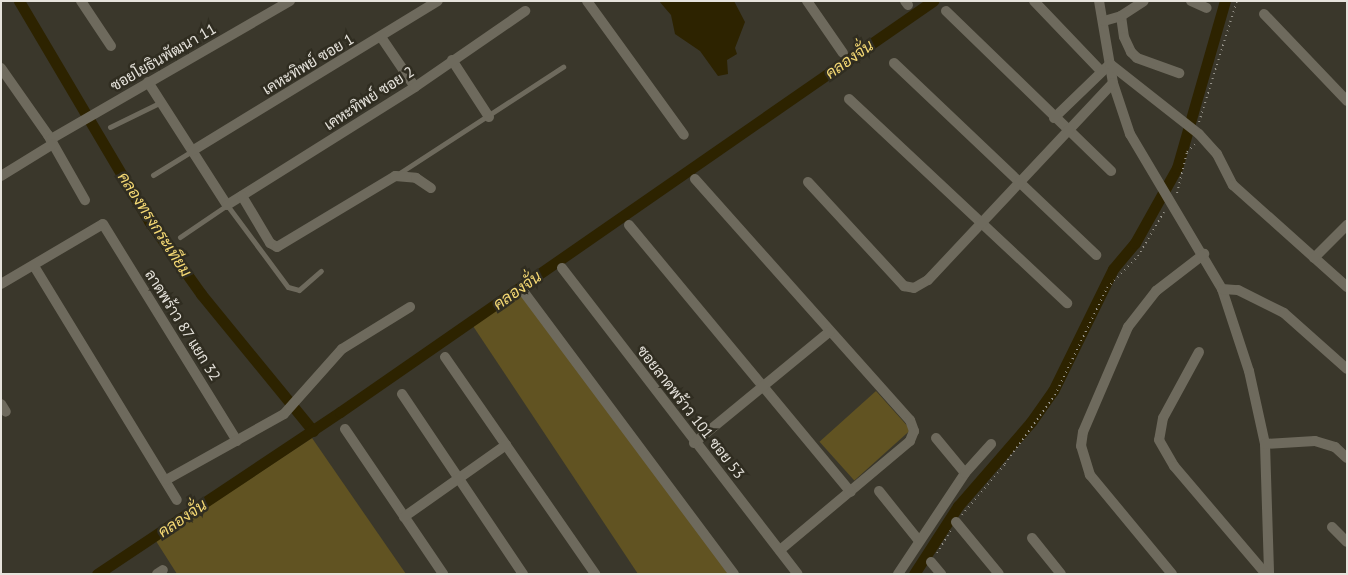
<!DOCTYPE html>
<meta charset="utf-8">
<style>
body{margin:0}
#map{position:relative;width:1348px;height:575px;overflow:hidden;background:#3a372b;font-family:"PT Sans",Sarabun,sans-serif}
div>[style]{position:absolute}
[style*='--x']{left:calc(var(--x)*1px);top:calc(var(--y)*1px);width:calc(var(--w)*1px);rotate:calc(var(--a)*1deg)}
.green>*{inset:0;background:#615322;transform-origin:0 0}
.water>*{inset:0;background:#2d2300}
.canal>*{height:11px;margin:-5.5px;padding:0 5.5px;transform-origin:5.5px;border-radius:5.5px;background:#2d2300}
.path>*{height:2px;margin-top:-1px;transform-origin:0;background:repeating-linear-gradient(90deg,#96938a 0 1px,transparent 0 5px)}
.lane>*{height:5px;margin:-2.5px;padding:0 2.5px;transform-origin:2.5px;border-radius:2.5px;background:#6e6a5d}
.street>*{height:10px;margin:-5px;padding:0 5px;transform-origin:5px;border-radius:5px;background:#6e6a5d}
span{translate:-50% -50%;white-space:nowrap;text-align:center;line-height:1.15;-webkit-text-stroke:5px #302d21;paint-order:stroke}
.street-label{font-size:15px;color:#e6e3dc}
.water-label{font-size:16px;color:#f4d873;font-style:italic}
.frame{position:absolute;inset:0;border:2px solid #e6e3dc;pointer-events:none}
</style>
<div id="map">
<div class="green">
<div style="clip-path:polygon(521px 293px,730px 574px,638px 574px,473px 326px)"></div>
<div style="left:876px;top:391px;width:52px;height:76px;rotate:48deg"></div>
<div style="clip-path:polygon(312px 438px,406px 574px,177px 574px,156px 541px)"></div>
</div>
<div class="water">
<div style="clip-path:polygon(659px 1px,734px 1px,745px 22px,735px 48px,737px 54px,727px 60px,728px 74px,718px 76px,700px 51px,675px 34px,671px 15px)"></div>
</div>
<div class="canal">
<div style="--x:19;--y:1;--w:256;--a:59.4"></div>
<div style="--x:149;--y:221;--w:90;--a:54.5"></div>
<div style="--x:201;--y:294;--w:177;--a:50.7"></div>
<div style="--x:97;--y:574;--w:292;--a:-33.7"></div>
<div style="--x:340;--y:412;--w:722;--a:-34.73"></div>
<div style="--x:914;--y:574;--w:81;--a:-57.1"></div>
<div style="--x:958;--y:506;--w:111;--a:-49"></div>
<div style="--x:1031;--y:422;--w:38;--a:-55"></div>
<div style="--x:1053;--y:391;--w:136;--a:-63.8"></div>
<div style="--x:1113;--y:269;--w:34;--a:-50"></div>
<div style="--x:1135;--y:243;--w:86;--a:-60.8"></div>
<div style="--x:1177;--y:168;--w:174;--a:-74"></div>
</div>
<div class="path">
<div style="--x:1199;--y:122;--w:127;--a:-72.6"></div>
<div style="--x:1177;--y:193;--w:42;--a:-76.3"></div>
<div style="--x:1187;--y:152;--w:11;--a:-45"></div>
<div style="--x:962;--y:515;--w:67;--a:-49.9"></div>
<div style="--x:1005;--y:464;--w:85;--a:-54.1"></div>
<div style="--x:1055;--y:395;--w:119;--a:-64.1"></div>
<div style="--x:1107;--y:288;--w:45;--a:-45.9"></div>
<div style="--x:1138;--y:256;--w:51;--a:-59.4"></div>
<div style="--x:937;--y:553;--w:26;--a:-59"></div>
</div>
<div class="lane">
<div style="--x:110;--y:127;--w:57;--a:-26.1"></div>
<div style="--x:398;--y:174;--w:197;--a:-33"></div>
<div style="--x:153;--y:175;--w:46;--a:-31.6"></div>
<div style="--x:180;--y:237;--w:57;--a:-34.2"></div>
<div style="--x:227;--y:205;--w:102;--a:53.4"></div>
<div style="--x:288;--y:287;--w:11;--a:15"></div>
<div style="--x:299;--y:290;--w:29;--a:-41"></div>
</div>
<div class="street">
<div style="--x:81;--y:1;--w:54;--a:56.3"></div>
<div style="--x:587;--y:1;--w:165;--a:54.1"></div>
<div style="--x:807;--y:1;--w:63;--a:55.3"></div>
<div style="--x:905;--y:1;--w:5;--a:53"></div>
<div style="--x:1034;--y:1;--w:97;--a:46.3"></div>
<div style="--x:1099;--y:1;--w:83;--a:80.3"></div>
<div style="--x:1113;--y:83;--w:54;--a:71.6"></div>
<div style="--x:1130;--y:134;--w:180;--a:59.3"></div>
<div style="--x:1222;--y:289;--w:86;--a:71.8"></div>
<div style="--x:1249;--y:371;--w:75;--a:77.6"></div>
<div style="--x:1265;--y:444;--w:130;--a:88.2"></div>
<div style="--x:1191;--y:1;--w:17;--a:24"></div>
<div style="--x:946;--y:11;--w:230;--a:44.1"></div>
<div style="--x:1264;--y:14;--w:120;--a:46.3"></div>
<div style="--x:1121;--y:16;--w:21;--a:82"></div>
<div style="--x:1124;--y:37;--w:17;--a:65"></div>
<div style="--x:1131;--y:52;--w:8;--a:45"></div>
<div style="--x:1137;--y:58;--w:45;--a:19.7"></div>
<div style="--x:1104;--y:21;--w:18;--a:-16"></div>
<div style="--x:1121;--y:16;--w:27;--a:-33"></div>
<div style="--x:381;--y:37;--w:60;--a:55.8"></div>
<div style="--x:452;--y:60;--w:68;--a:57"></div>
<div style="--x:894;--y:63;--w:279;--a:43.5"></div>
<div style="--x:1;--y:68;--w:82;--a:55"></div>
<div style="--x:48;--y:135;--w:75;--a:60.4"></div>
<div style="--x:148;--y:82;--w:146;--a:57.3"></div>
<div style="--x:227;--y:205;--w:222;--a:-32.1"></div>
<div style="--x:415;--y:87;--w:134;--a:-34.6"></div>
<div style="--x:849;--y:99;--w:299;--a:43.1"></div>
<div style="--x:1054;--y:118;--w:78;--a:-44"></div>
<div style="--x:1110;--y:64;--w:113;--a:38.2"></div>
<div style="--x:1199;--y:134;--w:27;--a:48"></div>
<div style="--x:1217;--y:154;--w:35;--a:63"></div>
<div style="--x:1233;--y:185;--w:153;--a:41.8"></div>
<div style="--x:51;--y:139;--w:276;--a:-30"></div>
<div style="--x:192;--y:151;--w:288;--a:-31.4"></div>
<div style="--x:1;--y:176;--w:61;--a:-31.6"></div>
<div style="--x:695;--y:179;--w:323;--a:48.3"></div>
<div style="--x:910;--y:420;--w:12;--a:70"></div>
<div style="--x:914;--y:431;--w:11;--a:112"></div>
<div style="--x:910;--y:441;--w:170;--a:140"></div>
<div style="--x:808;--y:182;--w:142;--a:47.3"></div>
<div style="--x:904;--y:286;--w:10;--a:11"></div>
<div style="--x:914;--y:288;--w:16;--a:-30"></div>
<div style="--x:928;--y:280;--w:270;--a:-46.8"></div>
<div style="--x:242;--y:196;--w:55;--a:59.2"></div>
<div style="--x:270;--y:243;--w:8;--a:30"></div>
<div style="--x:277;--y:247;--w:138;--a:-31"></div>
<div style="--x:395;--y:176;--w:21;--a:5"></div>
<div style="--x:416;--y:178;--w:18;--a:34"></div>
<div style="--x:629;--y:225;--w:347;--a:50.3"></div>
<div style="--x:1314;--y:258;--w:47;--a:-45"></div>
<div style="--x:34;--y:266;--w:274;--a:58.6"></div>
<div style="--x:562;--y:268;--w:386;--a:52.4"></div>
<div style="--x:1;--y:284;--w:118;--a:-30.5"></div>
<div style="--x:103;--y:224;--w:255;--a:58.3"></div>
<div style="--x:1222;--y:289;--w:16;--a:4"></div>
<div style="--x:1238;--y:290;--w:51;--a:26.6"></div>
<div style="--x:1284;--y:313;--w:84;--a:41.6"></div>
<div style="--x:523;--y:291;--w:353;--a:53.3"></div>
<div style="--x:1199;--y:352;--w:75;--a:118.6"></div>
<div style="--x:1163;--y:418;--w:22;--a:100"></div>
<div style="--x:1159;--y:440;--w:30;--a:60"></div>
<div style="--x:1174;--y:466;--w:142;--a:49.6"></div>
<div style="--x:445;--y:357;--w:264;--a:55.3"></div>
<div style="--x:402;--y:394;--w:217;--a:56.1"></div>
<div style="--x:1;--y:404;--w:9;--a:58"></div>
<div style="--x:345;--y:429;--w:175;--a:55.9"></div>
<div style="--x:936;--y:438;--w:45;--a:50.4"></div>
<div style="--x:694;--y:443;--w:175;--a:-39.4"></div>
<div style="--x:1265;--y:444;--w:50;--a:-3.4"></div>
<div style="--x:1315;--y:441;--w:21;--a:17"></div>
<div style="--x:1335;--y:447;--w:16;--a:43"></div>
<div style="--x:166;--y:480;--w:135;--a:-29.2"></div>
<div style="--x:284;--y:414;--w:87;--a:-48.3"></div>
<div style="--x:342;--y:349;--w:80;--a:-31.7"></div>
<div style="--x:879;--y:491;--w:64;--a:51.3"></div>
<div style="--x:404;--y:517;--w:125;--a:-35.2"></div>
<div style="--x:956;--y:522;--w:67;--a:50.4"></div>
<div style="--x:1332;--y:527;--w:21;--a:45"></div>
<div style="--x:1032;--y:538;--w:46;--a:51.1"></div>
<div style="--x:931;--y:562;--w:16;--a:50"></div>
<div style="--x:157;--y:574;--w:7;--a:-34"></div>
<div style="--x:898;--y:574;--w:121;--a:-56.4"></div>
<div style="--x:965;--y:473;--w:39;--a:-48"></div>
<div style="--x:1172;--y:574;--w:129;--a:-129.6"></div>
<div style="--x:1090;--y:475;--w:30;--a:-107"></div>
<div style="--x:1081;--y:446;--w:14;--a:-82"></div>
<div style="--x:1083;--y:432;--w:114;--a:-66.8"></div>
<div style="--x:1128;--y:327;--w:46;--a:-52.1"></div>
<div style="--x:1156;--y:291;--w:61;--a:-37.6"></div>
</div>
<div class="street-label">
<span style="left:163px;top:57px;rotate:-30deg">ซอยโยธินพัฒนา 11</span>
<span style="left:308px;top:64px;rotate:-31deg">เคหะทิพย์ ซอย 1</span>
<span style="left:369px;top:98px;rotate:-33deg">เคหะทิพย์ ซอย 2</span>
<span style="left:183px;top:325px;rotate:58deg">ลาดพร้าว 87 แยก 32</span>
<span style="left:691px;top:412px;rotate:52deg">ซอยลาดพร้าว 101 ซอย 53</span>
</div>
<div class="water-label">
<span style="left:849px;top:59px;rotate:-35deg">คลองจั่น</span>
<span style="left:155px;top:224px;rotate:57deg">คลองทรงกระเทียม</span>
<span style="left:517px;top:290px;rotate:-35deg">คลองจั่น</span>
<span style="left:182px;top:518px;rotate:-34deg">คลองจั่น</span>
</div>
<div class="frame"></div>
</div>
